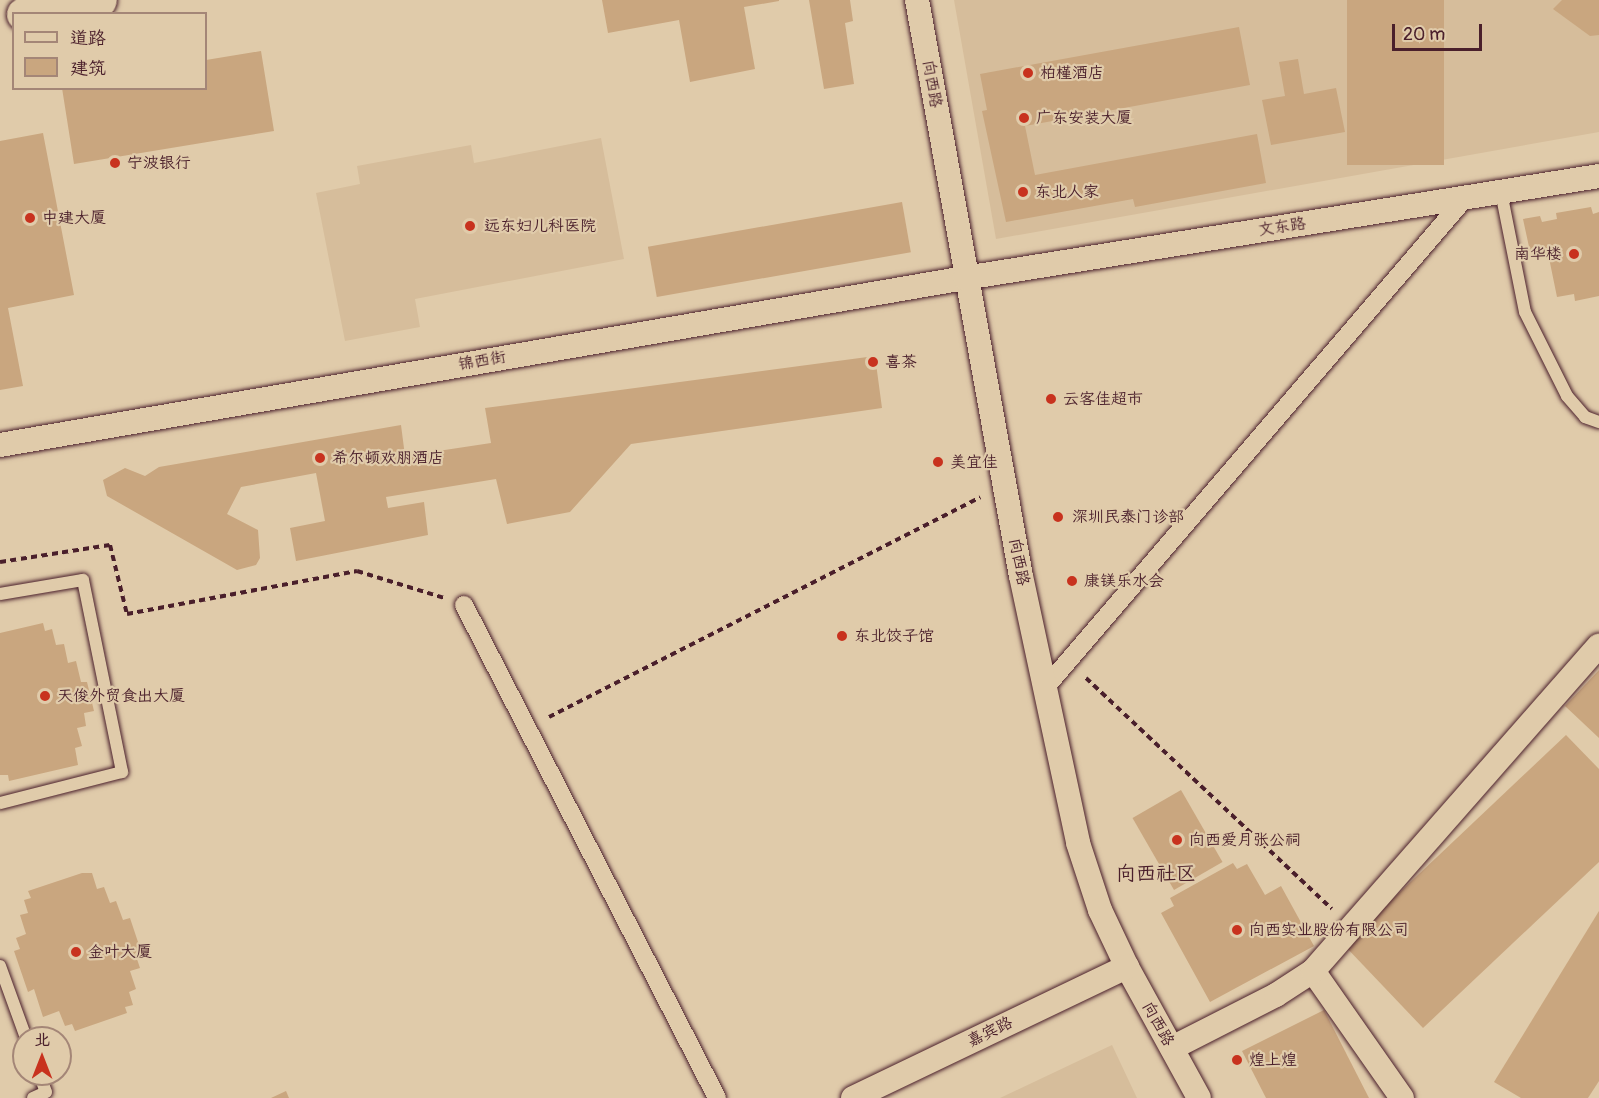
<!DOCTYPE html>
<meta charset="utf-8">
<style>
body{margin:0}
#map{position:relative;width:1599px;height:1098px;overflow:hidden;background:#e0cbaa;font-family:Pangolin,"LXGW WenKai TC",sans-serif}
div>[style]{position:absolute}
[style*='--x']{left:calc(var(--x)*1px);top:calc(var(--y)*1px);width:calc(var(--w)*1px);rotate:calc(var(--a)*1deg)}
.built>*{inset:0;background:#d6bd9b}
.building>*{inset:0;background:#c9a67f;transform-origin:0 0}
.path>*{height:4px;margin-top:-2px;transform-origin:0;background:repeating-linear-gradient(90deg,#4a1f2b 0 6px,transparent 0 10.5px)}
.roads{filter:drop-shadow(0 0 2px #4a1f2b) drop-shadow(0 0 2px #4a1f2b)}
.service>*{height:12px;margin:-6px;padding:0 6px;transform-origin:6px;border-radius:6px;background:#e0cbaa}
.pedestrian>*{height:18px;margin:-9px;padding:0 9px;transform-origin:9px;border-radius:9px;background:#e0cbaa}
.minor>*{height:24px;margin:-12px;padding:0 12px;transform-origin:12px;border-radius:12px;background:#e0cbaa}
.primary>*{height:33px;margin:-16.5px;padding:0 16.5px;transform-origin:16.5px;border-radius:16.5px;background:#e0cbaa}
.dots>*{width:16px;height:16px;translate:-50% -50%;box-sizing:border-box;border:3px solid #e0cbaa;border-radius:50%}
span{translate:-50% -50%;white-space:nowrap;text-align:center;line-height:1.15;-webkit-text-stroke:4.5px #e0cbaa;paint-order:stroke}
.poi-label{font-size:16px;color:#4a1f2b}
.left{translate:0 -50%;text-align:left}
.right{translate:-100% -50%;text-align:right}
.street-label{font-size:16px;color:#4a1f2b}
.quarter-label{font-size:20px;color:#4a1f2b}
.legend{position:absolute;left:12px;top:12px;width:195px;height:78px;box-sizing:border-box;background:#e0cbaa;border:2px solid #a48677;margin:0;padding:8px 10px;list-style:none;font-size:18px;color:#4a1f2b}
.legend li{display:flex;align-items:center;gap:12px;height:30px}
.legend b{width:30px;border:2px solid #a48677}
.north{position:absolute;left:12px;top:1026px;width:60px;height:60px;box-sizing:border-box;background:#e0cbaa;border:2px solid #a48677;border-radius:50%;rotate:0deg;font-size:16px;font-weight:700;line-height:24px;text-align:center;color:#4a1f2b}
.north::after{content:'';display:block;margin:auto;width:21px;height:27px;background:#c8321e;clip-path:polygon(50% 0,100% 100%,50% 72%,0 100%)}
.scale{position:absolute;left:1392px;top:24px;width:90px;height:27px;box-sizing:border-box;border:3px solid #4a1f2b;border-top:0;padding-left:8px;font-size:18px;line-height:21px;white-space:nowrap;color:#4a1f2b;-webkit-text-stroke:4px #e0cbaa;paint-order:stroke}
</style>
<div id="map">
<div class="built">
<div style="clip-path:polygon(954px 0,1599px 0,1599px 132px,996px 239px)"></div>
<div style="clip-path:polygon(601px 138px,624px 259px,415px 299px,420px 327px,345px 341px,316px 193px,360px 184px,357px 166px,471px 145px,474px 163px)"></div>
<div style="clip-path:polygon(1112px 1045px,1137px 1098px,1000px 1098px)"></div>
</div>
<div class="building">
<div style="clip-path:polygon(602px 0,779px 0,779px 1px,744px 7px,755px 69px,690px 82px,679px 20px,608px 33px)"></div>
<div style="clip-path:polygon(809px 0,850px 0,853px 21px,845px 23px,854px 84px,824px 89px)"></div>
<div style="left:1347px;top:0;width:97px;height:165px"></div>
<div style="clip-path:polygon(1562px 0,1599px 0,1599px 35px,1590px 36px,1553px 9px)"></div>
<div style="clip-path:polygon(1239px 27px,1250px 85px,1025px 126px,1035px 175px,1257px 134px,1266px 183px,1135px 207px,1133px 199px,1006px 222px,982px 111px,987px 110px,980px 74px)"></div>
<div style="clip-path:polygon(261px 51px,274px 131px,74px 164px,62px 88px,206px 88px,206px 60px)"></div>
<div style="clip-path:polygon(1298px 59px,1304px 94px,1336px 88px,1345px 132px,1271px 145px,1262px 100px,1285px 96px,1279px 62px)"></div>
<div style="clip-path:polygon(43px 133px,74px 295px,8px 308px,23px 386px,0 390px,0 141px)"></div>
<div style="left:902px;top:202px;width:51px;height:258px;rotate:80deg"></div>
<div style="clip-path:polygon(1591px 207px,1593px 214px,1599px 212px,1599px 296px,1575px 301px,1574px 294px,1557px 297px,1548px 253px,1531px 256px,1523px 219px,1540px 216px,1542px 222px,1557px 219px,1556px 213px)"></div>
<div style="clip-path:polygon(875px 356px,882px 408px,631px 444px,570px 512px,507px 524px,496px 479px,386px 497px,388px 508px,424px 502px,428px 535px,296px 561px,290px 528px,325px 521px,316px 473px,241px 487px,227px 514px,258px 530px,260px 558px,256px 565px,237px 570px,107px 496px,103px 480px,125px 468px,145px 476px,159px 467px,401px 425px,405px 456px,491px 443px,485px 408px)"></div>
<div style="clip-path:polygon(43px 623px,45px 631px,52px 629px,56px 645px,64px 644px,68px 663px,76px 661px,81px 682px,87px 682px,94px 711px,84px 713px,86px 726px,77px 728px,82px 746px,75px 748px,78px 765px,9px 781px,8px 775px,0 775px,0 633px)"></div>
<div style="clip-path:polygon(1599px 670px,1599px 738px,1565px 706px)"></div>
<div style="clip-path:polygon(1566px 735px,1599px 769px,1599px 862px,1423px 1028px,1344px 945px)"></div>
<div style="left:1181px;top:790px;width:83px;height:56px;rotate:60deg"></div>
<div style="clip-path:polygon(1233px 863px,1237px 869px,1247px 864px,1265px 895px,1281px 886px,1314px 946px,1210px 1002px,1161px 913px,1174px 906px,1170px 898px)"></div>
<div style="clip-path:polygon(82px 873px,92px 873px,97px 889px,104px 887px,110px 903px,116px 901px,123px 920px,130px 918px,141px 951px,135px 953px,140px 968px,130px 971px,136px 989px,129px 992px,133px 1005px,125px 1007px,127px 1013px,75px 1031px,72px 1024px,65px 1026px,59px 1011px,43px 1017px,34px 989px,28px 992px,14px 951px,20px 949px,16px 938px,26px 934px,20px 915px,28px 913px,24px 900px,31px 898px,28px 891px)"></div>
<div style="clip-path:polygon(1599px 911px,1599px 1081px,1588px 1098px,1521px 1098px,1494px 1082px)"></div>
<div style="clip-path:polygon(1324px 1010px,1369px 1098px,1266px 1098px,1242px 1051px)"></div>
<div style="clip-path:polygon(286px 1091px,289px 1098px,271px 1098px)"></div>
</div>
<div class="path">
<div style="--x:0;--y:562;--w:111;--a:-8.8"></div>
<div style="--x:110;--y:545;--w:71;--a:76.2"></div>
<div style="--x:127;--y:614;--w:234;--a:-10.6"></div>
<div style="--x:357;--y:571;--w:91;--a:17.2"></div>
<div style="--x:1086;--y:678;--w:337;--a:43.2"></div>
<div style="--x:549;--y:717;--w:484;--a:-27"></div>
</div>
<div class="roads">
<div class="service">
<div style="--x:1501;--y:192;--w:122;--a:78.7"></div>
<div style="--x:1525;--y:312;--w:94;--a:63.4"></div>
<div style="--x:1567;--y:396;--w:28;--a:49"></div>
<div style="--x:1585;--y:417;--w:15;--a:20"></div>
<div style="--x:0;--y:594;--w:84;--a:-9.6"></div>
<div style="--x:83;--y:580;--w:196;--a:78.5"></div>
<div style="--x:122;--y:772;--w:126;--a:165.7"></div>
<div style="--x:0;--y:966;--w:77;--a:70.1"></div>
<div style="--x:33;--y:1098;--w:14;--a:-25"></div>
<div style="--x:46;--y:1092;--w:19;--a:-111"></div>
</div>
<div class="pedestrian">
<div style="--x:464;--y:605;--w:554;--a:62.83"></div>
<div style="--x:1045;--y:688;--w:647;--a:-49.39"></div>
</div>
<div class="minor">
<div style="--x:917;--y:0;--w:585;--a:79.77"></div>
<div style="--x:1021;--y:576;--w:273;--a:77.9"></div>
<div style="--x:1078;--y:843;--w:71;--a:71.8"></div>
<div style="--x:1100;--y:910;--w:63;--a:64.7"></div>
<div style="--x:1127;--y:967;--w:149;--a:61.2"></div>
<div style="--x:0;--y:445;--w:979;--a:-9.82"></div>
<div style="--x:965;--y:278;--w:642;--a:-9.14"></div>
<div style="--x:1313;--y:971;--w:155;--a:55"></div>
<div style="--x:1172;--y:1048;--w:117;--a:-27"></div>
<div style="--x:1276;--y:995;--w:44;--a:-33"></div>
<div style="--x:1313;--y:971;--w:433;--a:-48.7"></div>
<div style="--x:853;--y:1098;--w:304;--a:-25.6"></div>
</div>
<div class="primary">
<div style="--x:23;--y:14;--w:78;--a:-10.3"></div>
</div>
</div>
<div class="dots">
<div style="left:1028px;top:73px;background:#c8321e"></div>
<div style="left:1024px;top:118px;background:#c8321e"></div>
<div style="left:115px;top:163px;background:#c8321e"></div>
<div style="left:1023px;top:192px;background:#c8321e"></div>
<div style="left:30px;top:218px;background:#c8321e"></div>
<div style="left:470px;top:226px;background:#c8321e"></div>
<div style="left:1574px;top:254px;background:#c8321e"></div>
<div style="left:873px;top:362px;background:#c8321e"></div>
<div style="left:1051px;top:399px;background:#c8321e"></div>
<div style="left:320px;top:458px;background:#c8321e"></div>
<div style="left:938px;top:462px;background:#c8321e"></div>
<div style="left:1058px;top:517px;background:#c8321e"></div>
<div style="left:1072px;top:581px;background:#c8321e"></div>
<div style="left:842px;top:636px;background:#c8321e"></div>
<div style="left:45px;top:696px;background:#c8321e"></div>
<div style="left:1177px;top:840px;background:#c8321e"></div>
<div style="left:1237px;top:930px;background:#c8321e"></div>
<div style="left:76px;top:952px;background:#c8321e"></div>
<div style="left:1237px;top:1060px;background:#c8321e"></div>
</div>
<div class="poi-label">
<span class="left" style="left:1040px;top:73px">柏槿酒店</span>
<span class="left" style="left:1036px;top:118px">广东安装大厦</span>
<span class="left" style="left:127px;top:163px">宁波银行</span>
<span class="left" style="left:1035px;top:192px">东北人家</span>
<span class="left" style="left:42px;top:218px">中建大厦</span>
<span class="left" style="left:484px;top:226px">远东妇儿科医院</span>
<span class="right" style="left:1562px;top:254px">南华楼</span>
<span class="left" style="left:885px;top:362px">喜茶</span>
<span class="left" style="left:1063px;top:399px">云客佳超市</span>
<span class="left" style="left:332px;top:458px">希尔顿欢朋酒店</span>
<span class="left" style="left:950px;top:462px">美宜佳</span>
<span class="left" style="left:1072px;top:517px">深圳民泰门诊部</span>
<span class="left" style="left:1084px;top:581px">康镁乐水会</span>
<span class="left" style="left:854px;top:636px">东北饺子馆</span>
<span class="left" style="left:57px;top:696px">天俊外贸食出大厦</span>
<span class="left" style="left:1189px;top:840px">向西爱月张公祠</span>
<span class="left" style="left:1249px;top:930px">向西实业股份有限公司</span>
<span class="left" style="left:88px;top:952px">金叶大厦</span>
<span class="left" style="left:1249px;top:1060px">煌上煌</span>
</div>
<div class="street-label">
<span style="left:932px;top:84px;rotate:80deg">向西路</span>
<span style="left:1282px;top:227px;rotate:-9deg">文东路</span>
<span style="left:482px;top:361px;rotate:-10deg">锦西街</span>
<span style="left:1019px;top:562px;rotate:79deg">向西路</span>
<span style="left:1158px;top:1024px;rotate:61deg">向西路</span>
<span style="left:990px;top:1032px;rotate:-26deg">嘉宾路</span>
</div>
<div class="quarter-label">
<span style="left:1156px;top:873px">向西社区</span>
</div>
<ul class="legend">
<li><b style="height:8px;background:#e0cbaa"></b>道路</li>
<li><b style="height:16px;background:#c9a67f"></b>建筑</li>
</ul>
<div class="north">北</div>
<div class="scale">20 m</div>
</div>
